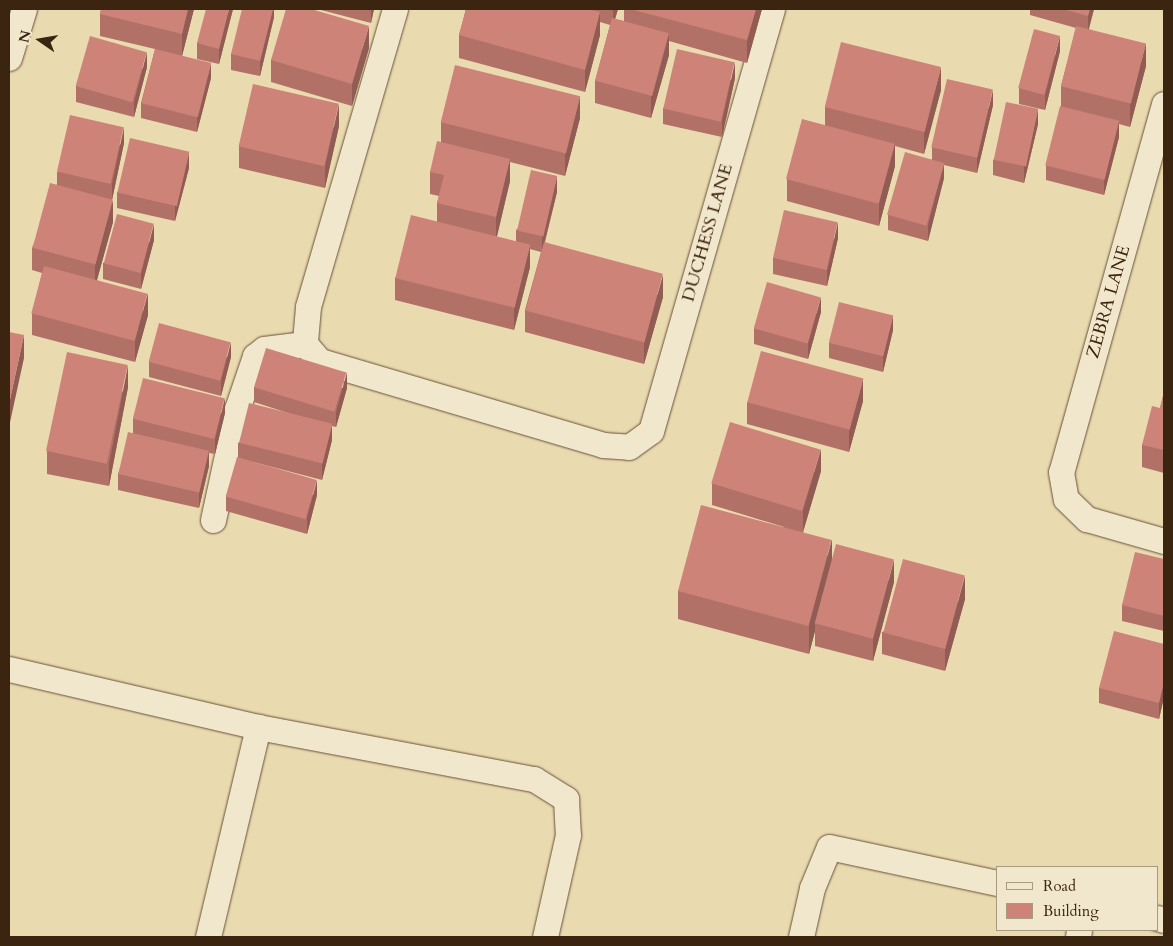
<!DOCTYPE html>
<style>
body{margin:0}
#map{position:relative;width:1173px;height:946px;overflow:hidden;background:#eadab0;font-family:Cardo,serif}
div>[style]{position:absolute}
[style*='--x']{left:calc(var(--x)*1px);top:calc(var(--y)*1px);width:calc(var(--w)*1px);rotate:calc(var(--a)*1deg)}
.roads{filter:drop-shadow(0 0 1px #675238) drop-shadow(0 0 1px #675238)}
.minor>*{height:25px;margin:-12.5px;padding:0 12.5px;transform-origin:12.5px;border-radius:12.5px;background:#f1e7cc}
.wall>*{inset:0;background:#b17167}
.shaded-wall>*{inset:0;background:#905c54}
.building>*{inset:0;background:#ce8378;transform-origin:0 0}
span{translate:-50% -50%;white-space:nowrap;text-align:center;line-height:1.15;-webkit-text-stroke:4px #f1e7cc;paint-order:stroke}
.street-label{font-size:18px;color:#3b2410}
.frame{position:absolute;inset:0;border:10px solid #3b2410;pointer-events:none}
.legend{position:absolute;left:996px;top:866px;width:162px;height:65px;box-sizing:border-box;background:#f1e7cc;border:1px solid #a89981;margin:0;padding:6px 9px;list-style:none;font-size:15px;color:#3b2410}
.legend li{display:flex;align-items:center;gap:10px;height:25px}
.legend b{width:25px;border:1px solid #a89981}
.north{position:absolute;left:15px;top:15px;width:50px;height:50px;-webkit-text-stroke:4px #f1e7cc;paint-order:stroke;rotate:283deg;font-size:14px;font-weight:700;line-height:20px;text-align:center;color:#3b2410}
.north::after{content:'';display:block;margin:auto;width:18px;height:22px;background:#3b2410;clip-path:polygon(50% 0,100% 100%,50% 72%,0 100%)}
</style>
<div id="map">
<div class="roads">
<div class="minor">
<div style="--x:395;--y:9;--w:310;--a:106.3"></div>
<div style="--x:308;--y:307;--w:37;--a:95"></div>
<div style="--x:305;--y:344;--w:23;--a:49"></div>
<div style="--x:320;--y:361;--w:295;--a:16.5"></div>
<div style="--x:603;--y:445;--w:26;--a:4"></div>
<div style="--x:629;--y:447;--w:27;--a:-36"></div>
<div style="--x:651;--y:431;--w:439;--a:-74"></div>
<div style="--x:9;--y:58;--w:51;--a:-73"></div>
<div style="--x:1164;--y:104;--w:382;--a:105.6"></div>
<div style="--x:1061;--y:472;--w:27;--a:80"></div>
<div style="--x:1066;--y:499;--w:29;--a:44"></div>
<div style="--x:1087;--y:519;--w:80;--a:15.9"></div>
<div style="--x:213;--y:520;--w:114;--a:-77.8"></div>
<div style="--x:237;--y:409;--w:56;--a:-71.2"></div>
<div style="--x:255;--y:356;--w:11;--a:-38"></div>
<div style="--x:264;--y:349;--w:41;--a:-7"></div>
<div style="--x:9;--y:669;--w:256;--a:13.1"></div>
<div style="--x:258;--y:727;--w:281;--a:10.7"></div>
<div style="--x:534;--y:779;--w:38;--a:32"></div>
<div style="--x:566;--y:799;--w:36;--a:87"></div>
<div style="--x:568;--y:835;--w:105;--a:102.7"></div>
<div style="--x:1157;--y:918;--w:7;--a:16"></div>
<div style="--x:208;--y:937;--w:216;--a:-76.6"></div>
<div style="--x:801;--y:937;--w:50;--a:-77.3"></div>
<div style="--x:812;--y:888;--w:44;--a:-67.5"></div>
<div style="--x:829;--y:847;--w:172;--a:12.1"></div>
<div style="--x:1078;--y:937;--w:7;--a:-82"></div>
</div>
</div>
<div class="wall">
<div style="clip-path:polygon(101px 9px,194px 9px,182px 56px,211px 78px,197px 132px,141px 118px,141px 103px,155px 49px,100px 36px,100px 14px)"></div>
<div style="clip-path:polygon(233px 9px,219px 64px,197px 59px,197px 43px)"></div>
<div style="clip-path:polygon(274px 9px,274px 17px,260px 76px,231px 70px,231px 54px)"></div>
<div style="clip-path:polygon(317px 9px,374px 9px,371px 23px)"></div>
<div style="clip-path:polygon(466px 9px,618px 9px,615px 19px,624px 21px,624px 9px,762px 9px,747px 63px,669px 41px,669px 55px,651px 118px,595px 103px,595px 81px,610px 25px,600px 22px,600px 35px,585px 92px,459px 58px,459px 35px)"></div>
<div style="clip-path:polygon(1030px 9px,1094px 9px,1089px 29px,1146px 66px,1130px 127px,1119px 124px,1119px 137px,1104px 195px,1046px 180px,1046px 165px,1061px 106px,1061px 86px,1076px 28px,1030px 15px)"></div>
<div style="clip-path:polygon(369px 48px,352px 106px,271px 82px,271px 60px)"></div>
<div style="clip-path:polygon(1060px 51px,1045px 110px,1019px 104px,1019px 88px)"></div>
<div style="clip-path:polygon(147px 67px,134px 117px,76px 102px,76px 86px)"></div>
<div style="clip-path:polygon(735px 78px,722px 137px,663px 124px,663px 108px)"></div>
<div style="clip-path:polygon(941px 90px,924px 154px,895px 146px,895px 166px,879px 226px,787px 201px,787px 179px,825px 125px,825px 107px)"></div>
<div style="clip-path:polygon(993px 105px,977px 173px,944px 165px,944px 178px,928px 241px,888px 230px,888px 215px,932px 159px,932px 147px)"></div>
<div style="clip-path:polygon(580px 118px,565px 176px,510px 162px,510px 181px,497px 237px,516px 242px,516px 230px,557px 192px,545px 242px,663px 297px,644px 364px,525px 332px,525px 310px,541px 252px,530px 249px,530px 267px,514px 330px,395px 300px,395px 278px,437px 222px,437px 203px,439px 196px,430px 194px,430px 172px,441px 142px,441px 122px)"></div>
<div style="clip-path:polygon(1038px 124px,1024px 183px,993px 175px,993px 160px)"></div>
<div style="clip-path:polygon(339px 126px,325px 188px,239px 168px,239px 146px)"></div>
<div style="clip-path:polygon(124px 143px,112px 200px,113px 222px,97px 280px,148px 315px,135px 362px,32px 335px,32px 313px,42px 273px,32px 270px,32px 248px,57px 184px,57px 172px)"></div>
<div style="clip-path:polygon(189px 168px,175px 221px,117px 208px,117px 192px)"></div>
<div style="clip-path:polygon(838px 238px,827px 286px,773px 274px,773px 258px)"></div>
<div style="clip-path:polygon(154px 240px,141px 289px,103px 279px,103px 263px)"></div>
<div style="clip-path:polygon(821px 312px,808px 359px,754px 344px,754px 328px)"></div>
<div style="clip-path:polygon(893px 330px,883px 372px,829px 358px,829px 343px)"></div>
<div style="clip-path:polygon(231px 357px,221px 396px,149px 377px,149px 362px)"></div>
<div style="clip-path:polygon(128px 387px,109px 486px,47px 474px,47px 451px)"></div>
<div style="clip-path:polygon(254px 387px,347px 388px,336px 427px,332px 426px,332px 440px,322px 480px,238px 458px,238px 443px,291px 414px,254px 402px)"></div>
<div style="clip-path:polygon(1164px 392px,1164px 473px,1142px 467px,1142px 445px,1160px 408px)"></div>
<div style="clip-path:polygon(863px 401px,849px 452px,747px 424px,747px 402px)"></div>
<div style="clip-path:polygon(225px 413px,215px 454px,209px 453px,209px 466px,199px 508px,118px 490px,118px 474px,133px 433px,133px 419px)"></div>
<div style="clip-path:polygon(821px 471px,803px 532px,832px 560px,894px 582px,873px 661px,815px 646px,815px 631px,809px 654px,678px 619px,678px 591px,784px 527px,712px 505px,712px 483px)"></div>
<div style="clip-path:polygon(317px 495px,307px 534px,226px 511px,226px 496px)"></div>
<div style="clip-path:polygon(1164px 559px,1164px 631px,1122px 621px,1122px 605px)"></div>
<div style="clip-path:polygon(965px 599px,945px 671px,882px 654px,882px 632px)"></div>
<div style="clip-path:polygon(1164px 644px,1164px 697px,1159px 719px,1099px 703px,1099px 688px)"></div>
</div>
<div class="shaded-wall">
<div style="clip-path:polygon(188px 9px,194px 9px,182px 56px,182px 34px)"></div>
<div style="clip-path:polygon(229px 9px,233px 9px,219px 64px,219px 49px)"></div>
<div style="clip-path:polygon(273px 9px,274px 9px,274px 17px,260px 76px,260px 61px)"></div>
<div style="clip-path:polygon(371px 9px,374px 9px,371px 23px)"></div>
<div style="clip-path:polygon(613px 9px,618px 9px,613px 26px)"></div>
<div style="clip-path:polygon(756px 9px,762px 9px,747px 63px,747px 40px)"></div>
<div style="clip-path:polygon(1090px 9px,1094px 9px,1088px 31px,1088px 16px)"></div>
<div style="clip-path:polygon(600px 12px,600px 35px,585px 92px,585px 70px)"></div>
<div style="clip-path:polygon(369px 26px,369px 48px,352px 106px,352px 84px)"></div>
<div style="clip-path:polygon(669px 33px,669px 55px,651px 118px,651px 96px)"></div>
<div style="clip-path:polygon(1060px 36px,1060px 51px,1045px 110px,1045px 95px)"></div>
<div style="clip-path:polygon(1146px 43px,1146px 66px,1130px 127px,1130px 104px)"></div>
<div style="clip-path:polygon(147px 52px,147px 67px,134px 117px,134px 102px)"></div>
<div style="clip-path:polygon(735px 62px,735px 78px,722px 137px,722px 121px)"></div>
<div style="clip-path:polygon(211px 63px,211px 78px,197px 132px,197px 117px)"></div>
<div style="clip-path:polygon(941px 67px,941px 90px,924px 154px,924px 132px)"></div>
<div style="clip-path:polygon(993px 90px,993px 105px,977px 173px,977px 158px)"></div>
<div style="clip-path:polygon(580px 96px,580px 118px,565px 176px,565px 153px)"></div>
<div style="clip-path:polygon(339px 104px,339px 126px,325px 188px,325px 166px)"></div>
<div style="clip-path:polygon(1038px 109px,1038px 124px,1024px 183px,1024px 167px)"></div>
<div style="clip-path:polygon(1119px 121px,1119px 137px,1104px 195px,1104px 180px)"></div>
<div style="clip-path:polygon(124px 127px,124px 143px,112px 200px,112px 184px)"></div>
<div style="clip-path:polygon(895px 144px,895px 166px,879px 226px,879px 203px)"></div>
<div style="clip-path:polygon(189px 152px,189px 168px,175px 221px,175px 206px)"></div>
<div style="clip-path:polygon(510px 159px,510px 181px,496px 239px,496px 217px)"></div>
<div style="clip-path:polygon(944px 163px,944px 178px,928px 241px,928px 225px)"></div>
<div style="clip-path:polygon(557px 176px,557px 192px,542px 252px,542px 237px)"></div>
<div style="clip-path:polygon(113px 200px,113px 222px,95px 287px,95px 265px)"></div>
<div style="clip-path:polygon(838px 222px,838px 238px,827px 286px,827px 271px)"></div>
<div style="clip-path:polygon(154px 224px,154px 240px,141px 289px,141px 274px)"></div>
<div style="clip-path:polygon(530px 245px,530px 267px,514px 330px,514px 308px)"></div>
<div style="clip-path:polygon(663px 275px,663px 297px,644px 364px,644px 342px)"></div>
<div style="clip-path:polygon(148px 293px,148px 315px,135px 362px,135px 340px)"></div>
<div style="clip-path:polygon(821px 297px,821px 312px,808px 359px,808px 344px)"></div>
<div style="clip-path:polygon(893px 315px,893px 330px,883px 372px,883px 357px)"></div>
<div style="clip-path:polygon(24px 335px,24px 358px,9px 427px,9px 404px)"></div>
<div style="clip-path:polygon(231px 342px,231px 357px,221px 396px,221px 381px)"></div>
<div style="clip-path:polygon(128px 365px,128px 387px,109px 486px,109px 464px)"></div>
<div style="clip-path:polygon(347px 372px,347px 388px,336px 427px,336px 412px)"></div>
<div style="clip-path:polygon(863px 379px,863px 401px,849px 452px,849px 430px)"></div>
<div style="clip-path:polygon(225px 398px,225px 413px,215px 454px,215px 439px)"></div>
<div style="clip-path:polygon(332px 424px,332px 440px,322px 480px,322px 464px)"></div>
<div style="clip-path:polygon(821px 449px,821px 471px,803px 532px,803px 510px)"></div>
<div style="clip-path:polygon(209px 451px,209px 466px,199px 508px,199px 493px)"></div>
<div style="clip-path:polygon(317px 480px,317px 495px,307px 534px,307px 518px)"></div>
<div style="clip-path:polygon(832px 539px,832px 567px,815px 623px,815px 631px,809px 654px,809px 625px)"></div>
<div style="clip-path:polygon(894px 560px,894px 582px,873px 661px,873px 639px)"></div>
<div style="clip-path:polygon(965px 576px,965px 599px,945px 671px,945px 649px)"></div>
<div style="clip-path:polygon(1164px 682px,1164px 697px,1159px 719px,1159px 703px)"></div>
</div>
<div class="building">
<div style="clip-path:polygon(101px 9px,188px 9px,182px 34px,100px 14px)"></div>
<div style="clip-path:polygon(206px 9px,229px 9px,219px 49px,197px 43px)"></div>
<div style="clip-path:polygon(242px 9px,273px 9px,260px 61px,231px 54px)"></div>
<div style="clip-path:polygon(286px 9px,311px 9px,369px 26px,352px 84px,271px 60px)"></div>
<div style="clip-path:polygon(466px 9px,587px 9px,600px 12px,585px 70px,459px 35px)"></div>
<div style="clip-path:polygon(630px 9px,756px 9px,747px 40px)"></div>
<div style="clip-path:polygon(1063px 9px,1090px 9px,1088px 16px)"></div>
<div style="left:612px;top:18px;width:59px;height:65px;rotate:15deg"></div>
<div style="left:1076px;top:26px;width:72px;height:62px;rotate:14deg"></div>
<div style="left:1034px;top:29px;width:27px;height:61px;rotate:15deg"></div>
<div style="left:90px;top:36px;width:59px;height:52px;rotate:16deg"></div>
<div style="left:841px;top:42px;width:103px;height:67px;rotate:14deg"></div>
<div style="left:155px;top:49px;width:58px;height:56px;rotate:14deg"></div>
<div style="left:677px;top:49px;width:59px;height:61px;rotate:13deg"></div>
<div style="left:455px;top:65px;width:129px;height:59px;rotate:14deg"></div>
<div style="left:947px;top:79px;width:47px;height:70px;rotate:13deg"></div>
<div style="left:253px;top:84px;width:88px;height:64px;rotate:13deg"></div>
<div style="left:1006px;top:102px;width:33px;height:59px;rotate:12deg"></div>
<div style="left:1060px;top:106px;width:61px;height:61px;rotate:14deg"></div>
<div style="left:70px;top:115px;width:55px;height:58px;rotate:13deg"></div>
<div style="left:802px;top:119px;width:96px;height:62px;rotate:15deg"></div>
<div style="left:130px;top:138px;width:61px;height:56px;rotate:13deg"></div>
<div style="clip-path:polygon(437px 141px,510px 159px,496px 217px,437px 203px,444px 175px,430px 172px)"></div>
<div style="left:905px;top:152px;width:41px;height:65px;rotate:16deg"></div>
<div style="left:531px;top:170px;width:27px;height:62px;rotate:13deg"></div>
<div style="left:50px;top:183px;width:65px;height:67px;rotate:15deg"></div>
<div style="left:784px;top:210px;width:55px;height:49px;rotate:13deg"></div>
<div style="left:117px;top:214px;width:38px;height:51px;rotate:15deg"></div>
<div style="left:411px;top:215px;width:123px;height:65px;rotate:14deg"></div>
<div style="left:544px;top:242px;width:123px;height:71px;rotate:15deg"></div>
<div style="left:44px;top:266px;width:107px;height:49px;rotate:15deg"></div>
<div style="left:767px;top:282px;width:56px;height:48px;rotate:16deg"></div>
<div style="left:839px;top:302px;width:56px;height:42px;rotate:14deg"></div>
<div style="left:159px;top:323px;width:74px;height:40px;rotate:15deg"></div>
<div style="clip-path:polygon(9px 332px,24px 335px,9px 404px)"></div>
<div style="left:266px;top:348px;width:84px;height:41px;rotate:17deg"></div>
<div style="left:761px;top:351px;width:106px;height:53px;rotate:15deg"></div>
<div style="left:67px;top:352px;width:62px;height:101px;rotate:12deg"></div>
<div style="left:143px;top:378px;width:84px;height:42px;rotate:14deg"></div>
<div style="clip-path:polygon(1164px 392px,1164px 450px,1142px 445px,1152px 406px,1160px 408px)"></div>
<div style="left:249px;top:403px;width:86px;height:41px;rotate:14deg"></div>
<div style="left:730px;top:422px;width:95px;height:64px;rotate:17deg"></div>
<div style="left:128px;top:432px;width:83px;height:43px;rotate:13deg"></div>
<div style="left:237px;top:457px;width:83px;height:41px;rotate:16deg"></div>
<div style="left:701px;top:505px;width:135px;height:89px;rotate:15deg"></div>
<div style="left:836px;top:544px;width:60px;height:82px;rotate:15deg"></div>
<div style="clip-path:polygon(1135px 552px,1164px 559px,1164px 616px,1122px 605px)"></div>
<div style="left:903px;top:559px;width:64px;height:76px;rotate:15deg"></div>
<div style="clip-path:polygon(1114px 631px,1164px 644px,1164px 682px,1159px 703px,1099px 688px)"></div>
</div>
<div class="street-label">
<span style="left:708px;top:233px;rotate:-74deg">DUCHESS LANE</span>
<span style="left:1109px;top:302px;rotate:-74deg">ZEBRA LANE</span>
</div>
<div class="frame"></div>
<ul class="legend">
<li><b style="height:6px;background:#f1e7cc"></b>Road</li>
<li><b style="height:14px;background:#ce8378"></b>Building</li>
</ul>
<div class="north">N</div>
</div>
